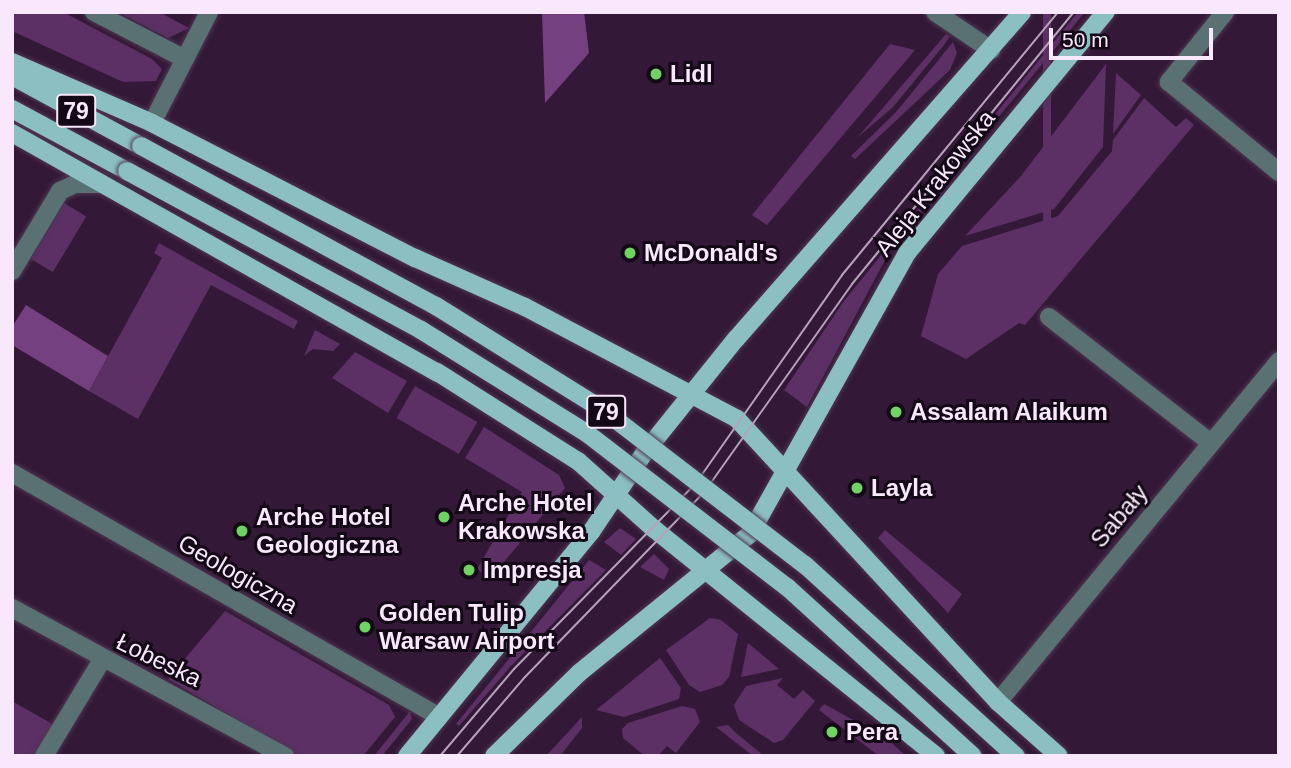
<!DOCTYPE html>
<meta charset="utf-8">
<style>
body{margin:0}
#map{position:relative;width:1291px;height:768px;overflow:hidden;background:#331937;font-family:Arial,sans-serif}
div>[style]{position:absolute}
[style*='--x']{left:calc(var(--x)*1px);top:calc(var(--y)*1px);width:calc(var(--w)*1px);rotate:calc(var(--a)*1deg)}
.green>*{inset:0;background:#5c3064;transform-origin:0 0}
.forest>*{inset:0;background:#75407f}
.roads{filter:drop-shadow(0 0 2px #4f3653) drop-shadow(0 0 2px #4f3653)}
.minor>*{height:18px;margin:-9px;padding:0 9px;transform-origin:9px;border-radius:9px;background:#597173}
.major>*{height:18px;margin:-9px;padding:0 9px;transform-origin:9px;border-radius:9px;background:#8bbfc2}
.tram>*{height:2px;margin:-1px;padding:0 1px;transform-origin:1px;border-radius:1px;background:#b6a2ba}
.bridges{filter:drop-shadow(0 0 2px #4f3653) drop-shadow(0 0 2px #4f3653)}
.major-bridge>*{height:18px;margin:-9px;padding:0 9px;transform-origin:9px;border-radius:9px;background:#8bbfc2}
.dots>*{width:19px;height:19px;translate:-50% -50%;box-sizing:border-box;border:4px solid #140916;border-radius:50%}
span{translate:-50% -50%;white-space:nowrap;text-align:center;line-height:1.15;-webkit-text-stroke:6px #140916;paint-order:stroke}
.shield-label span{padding:2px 5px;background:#140916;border:2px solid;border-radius:5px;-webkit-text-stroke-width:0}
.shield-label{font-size:23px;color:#f9e8fc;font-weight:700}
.poi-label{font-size:24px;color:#f9e8fc;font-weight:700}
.left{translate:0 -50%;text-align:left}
.street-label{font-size:24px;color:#f9e8fc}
.frame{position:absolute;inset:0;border:14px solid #f9e8fc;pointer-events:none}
.scale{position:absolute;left:1049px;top:28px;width:164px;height:32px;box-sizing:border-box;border:4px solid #f9e8fc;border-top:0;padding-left:9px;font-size:21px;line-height:24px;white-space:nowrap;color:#f9e8fc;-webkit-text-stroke:5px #140916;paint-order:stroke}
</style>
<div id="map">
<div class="green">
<div style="clip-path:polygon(12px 12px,63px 12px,152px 59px,162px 69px,156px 81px,123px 82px,12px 31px)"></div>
<div style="clip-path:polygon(118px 12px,159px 12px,189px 28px,168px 38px)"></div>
<div style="left:1043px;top:12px;width:8px;height:230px"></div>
<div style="clip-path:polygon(1078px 12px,1085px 12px,892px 247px,807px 407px,784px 390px,844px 301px)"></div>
<div style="clip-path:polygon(946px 34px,950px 36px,944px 45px,893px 107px,857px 138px)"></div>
<div style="clip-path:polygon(953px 42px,957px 53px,950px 70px,855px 159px,851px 156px,897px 111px)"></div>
<div style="clip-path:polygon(890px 44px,915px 50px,767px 225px,752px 215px)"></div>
<div style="clip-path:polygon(1106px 64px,1103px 147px,1054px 209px,965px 236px,1021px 176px)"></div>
<div style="clip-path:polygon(1116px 73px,1141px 95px,1113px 134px)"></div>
<div style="clip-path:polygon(1144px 98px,1176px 127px,1186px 118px,1194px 125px,1025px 325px,1019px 323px,966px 359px,921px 336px,938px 274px,962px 246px,1058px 216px,1112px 151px,1113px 140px)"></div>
<div style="left:64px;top:203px;width:26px;height:65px;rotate:31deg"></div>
<div style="clip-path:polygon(159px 243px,298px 321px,294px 329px,211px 285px,138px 419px,89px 391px,162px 258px,154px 253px)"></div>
<div style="clip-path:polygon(315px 330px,340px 344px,333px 351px,313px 349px,304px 356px)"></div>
<div style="clip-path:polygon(355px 352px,407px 381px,388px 413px,332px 378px)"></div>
<div style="left:415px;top:386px;width:72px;height:37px;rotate:30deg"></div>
<div style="clip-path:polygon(484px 427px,559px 475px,565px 488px,490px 579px,477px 569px,522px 492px,465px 458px)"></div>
<div style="clip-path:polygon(620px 528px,636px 539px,621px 555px,604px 542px)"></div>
<div style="clip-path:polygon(885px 530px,962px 594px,948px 613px,878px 538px)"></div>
<div style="clip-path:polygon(654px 554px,669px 569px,664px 580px,640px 567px)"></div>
<div style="clip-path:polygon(589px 560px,606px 570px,511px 666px,459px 726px,456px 724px)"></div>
<div style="clip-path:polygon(225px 611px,389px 705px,395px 717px,363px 756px,299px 756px,168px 679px)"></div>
<div style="clip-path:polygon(710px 618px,721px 620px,738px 634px,729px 677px,722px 685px,700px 692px,689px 685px,666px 650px)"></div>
<div style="clip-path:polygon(748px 643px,779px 669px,741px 677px)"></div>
<div style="clip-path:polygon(660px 658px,681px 688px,679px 699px,624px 717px,596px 710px)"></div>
<div style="clip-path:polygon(783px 678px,777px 685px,794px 699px,803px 690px,815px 701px,783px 740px,774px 743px,739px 720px,734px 705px,746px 686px)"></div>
<div style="clip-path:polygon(12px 701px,54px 725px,36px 756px,12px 756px)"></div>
<div style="clip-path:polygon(824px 704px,886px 738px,906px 756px,879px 756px,819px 710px)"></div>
<div style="clip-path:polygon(682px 706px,695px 709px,700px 722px,676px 753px,667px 746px,658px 756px,645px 756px,623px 738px,622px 729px,628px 723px)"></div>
<div style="clip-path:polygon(410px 711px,412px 719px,382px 756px,374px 756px)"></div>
<div style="clip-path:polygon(582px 717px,582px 728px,560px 756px,546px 756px)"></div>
<div style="clip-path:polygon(728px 725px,736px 733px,764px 756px,753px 756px,716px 727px)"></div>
</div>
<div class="forest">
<div style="clip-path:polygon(542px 12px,584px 12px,589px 53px,545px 103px)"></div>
<div style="clip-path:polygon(26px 305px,108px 356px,89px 391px,12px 345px,12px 327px)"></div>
</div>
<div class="roads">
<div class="minor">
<div style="--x:94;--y:12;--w:102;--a:27.3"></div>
<div style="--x:935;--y:12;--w:68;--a:34.2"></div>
<div style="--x:1225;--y:12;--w:90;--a:128.7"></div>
<div style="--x:1169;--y:82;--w:142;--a:39.3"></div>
<div style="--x:152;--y:123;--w:125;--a:-62.8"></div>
<div style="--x:12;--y:271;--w:93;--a:-59"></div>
<div style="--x:60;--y:191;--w:17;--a:-25"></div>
<div style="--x:75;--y:184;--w:25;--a:0"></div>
<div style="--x:1049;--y:317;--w:205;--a:37.9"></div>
<div style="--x:12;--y:473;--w:492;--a:29.7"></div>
<div style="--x:12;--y:608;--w:311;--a:28.5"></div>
<div style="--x:998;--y:702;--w:442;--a:-50.5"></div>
<div style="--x:44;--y:756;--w:112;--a:-58.9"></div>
</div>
<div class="major">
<div style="--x:12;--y:62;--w:153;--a:23.5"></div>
<div style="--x:152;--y:123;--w:296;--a:27.2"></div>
<div style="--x:415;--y:258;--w:120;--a:24"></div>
<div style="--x:525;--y:307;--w:240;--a:27.8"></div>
<div style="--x:737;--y:419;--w:385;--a:47.3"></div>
<div style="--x:998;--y:702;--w:81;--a:41.5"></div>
<div style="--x:12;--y:76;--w:147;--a:28.5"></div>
<div style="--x:12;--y:109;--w:131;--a:28.3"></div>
<div style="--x:12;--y:133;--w:488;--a:29.4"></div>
<div style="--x:437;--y:372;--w:167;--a:32.3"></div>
<div style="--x:578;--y:461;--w:102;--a:41.8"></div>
<div style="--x:654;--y:529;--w:362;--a:38.8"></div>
<div style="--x:407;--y:756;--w:290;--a:-50.6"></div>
<div style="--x:591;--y:532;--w:97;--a:-56"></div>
<div style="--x:645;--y:452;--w:145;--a:-51.2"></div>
<div style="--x:736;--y:339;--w:434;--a:-48.8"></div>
<div style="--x:494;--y:756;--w:119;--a:-44.3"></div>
<div style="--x:579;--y:673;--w:220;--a:-39.1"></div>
<div style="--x:750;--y:534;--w:322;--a:-60.8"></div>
<div style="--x:907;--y:253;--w:313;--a:-50.5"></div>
</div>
</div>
<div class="tram">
<div style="--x:440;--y:756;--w:114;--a:-49.6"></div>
<div style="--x:514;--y:669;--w:260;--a:-45.6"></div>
<div style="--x:696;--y:483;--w:254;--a:-54.9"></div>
<div style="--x:842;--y:275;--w:340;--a:-50.6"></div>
<div style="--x:457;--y:756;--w:104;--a:-49.3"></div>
<div style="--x:525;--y:677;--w:259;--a:-45.9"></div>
<div style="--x:705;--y:491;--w:254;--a:-54.6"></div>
<div style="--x:852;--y:284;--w:351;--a:-50.8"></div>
</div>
<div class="bridges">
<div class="major-bridge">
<div style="--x:141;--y:146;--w:336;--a:28.5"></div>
<div style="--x:436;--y:306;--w:200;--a:31.9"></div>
<div style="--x:606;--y:412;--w:251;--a:37.6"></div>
<div style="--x:805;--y:565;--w:285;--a:42.2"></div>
<div style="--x:127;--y:171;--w:334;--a:28.4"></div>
<div style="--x:421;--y:330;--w:197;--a:31.9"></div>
<div style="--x:588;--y:434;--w:251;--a:37.6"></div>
<div style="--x:787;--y:587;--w:251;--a:42.3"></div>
</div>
</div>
<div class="dots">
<div style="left:656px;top:74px;background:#6ed360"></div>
<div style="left:630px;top:253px;background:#6ed360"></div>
<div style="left:896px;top:412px;background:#6ed360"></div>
<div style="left:857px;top:488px;background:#6ed360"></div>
<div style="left:444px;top:517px;background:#6ed360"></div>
<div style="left:242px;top:531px;background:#6ed360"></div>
<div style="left:469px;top:570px;background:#6ed360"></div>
<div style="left:365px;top:627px;background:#6ed360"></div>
<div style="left:832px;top:732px;background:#6ed360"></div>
</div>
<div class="shield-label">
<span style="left:76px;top:111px">79</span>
<span style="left:606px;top:412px">79</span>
</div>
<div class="poi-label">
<span class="left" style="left:670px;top:74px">Lidl</span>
<span class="left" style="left:644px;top:253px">McDonald's</span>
<span class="left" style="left:910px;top:412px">Assalam Alaikum</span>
<span class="left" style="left:871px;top:488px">Layla</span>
<span class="left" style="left:458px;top:517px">Arche Hotel<br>Krakowska</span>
<span class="left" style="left:256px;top:531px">Arche Hotel<br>Geologiczna</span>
<span class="left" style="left:483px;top:570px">Impresja</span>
<span class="left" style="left:379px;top:627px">Golden Tulip<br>Warsaw Airport</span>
<span class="left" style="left:846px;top:732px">Pera</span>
</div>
<div class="street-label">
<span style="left:935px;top:183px;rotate:-52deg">Aleja Krakowska</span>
<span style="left:1119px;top:516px;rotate:-50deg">Sabały</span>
<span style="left:238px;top:574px;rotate:30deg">Geologiczna</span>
<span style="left:159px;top:660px;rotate:26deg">Łobeska</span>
</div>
<div class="frame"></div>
<div class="scale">50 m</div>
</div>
